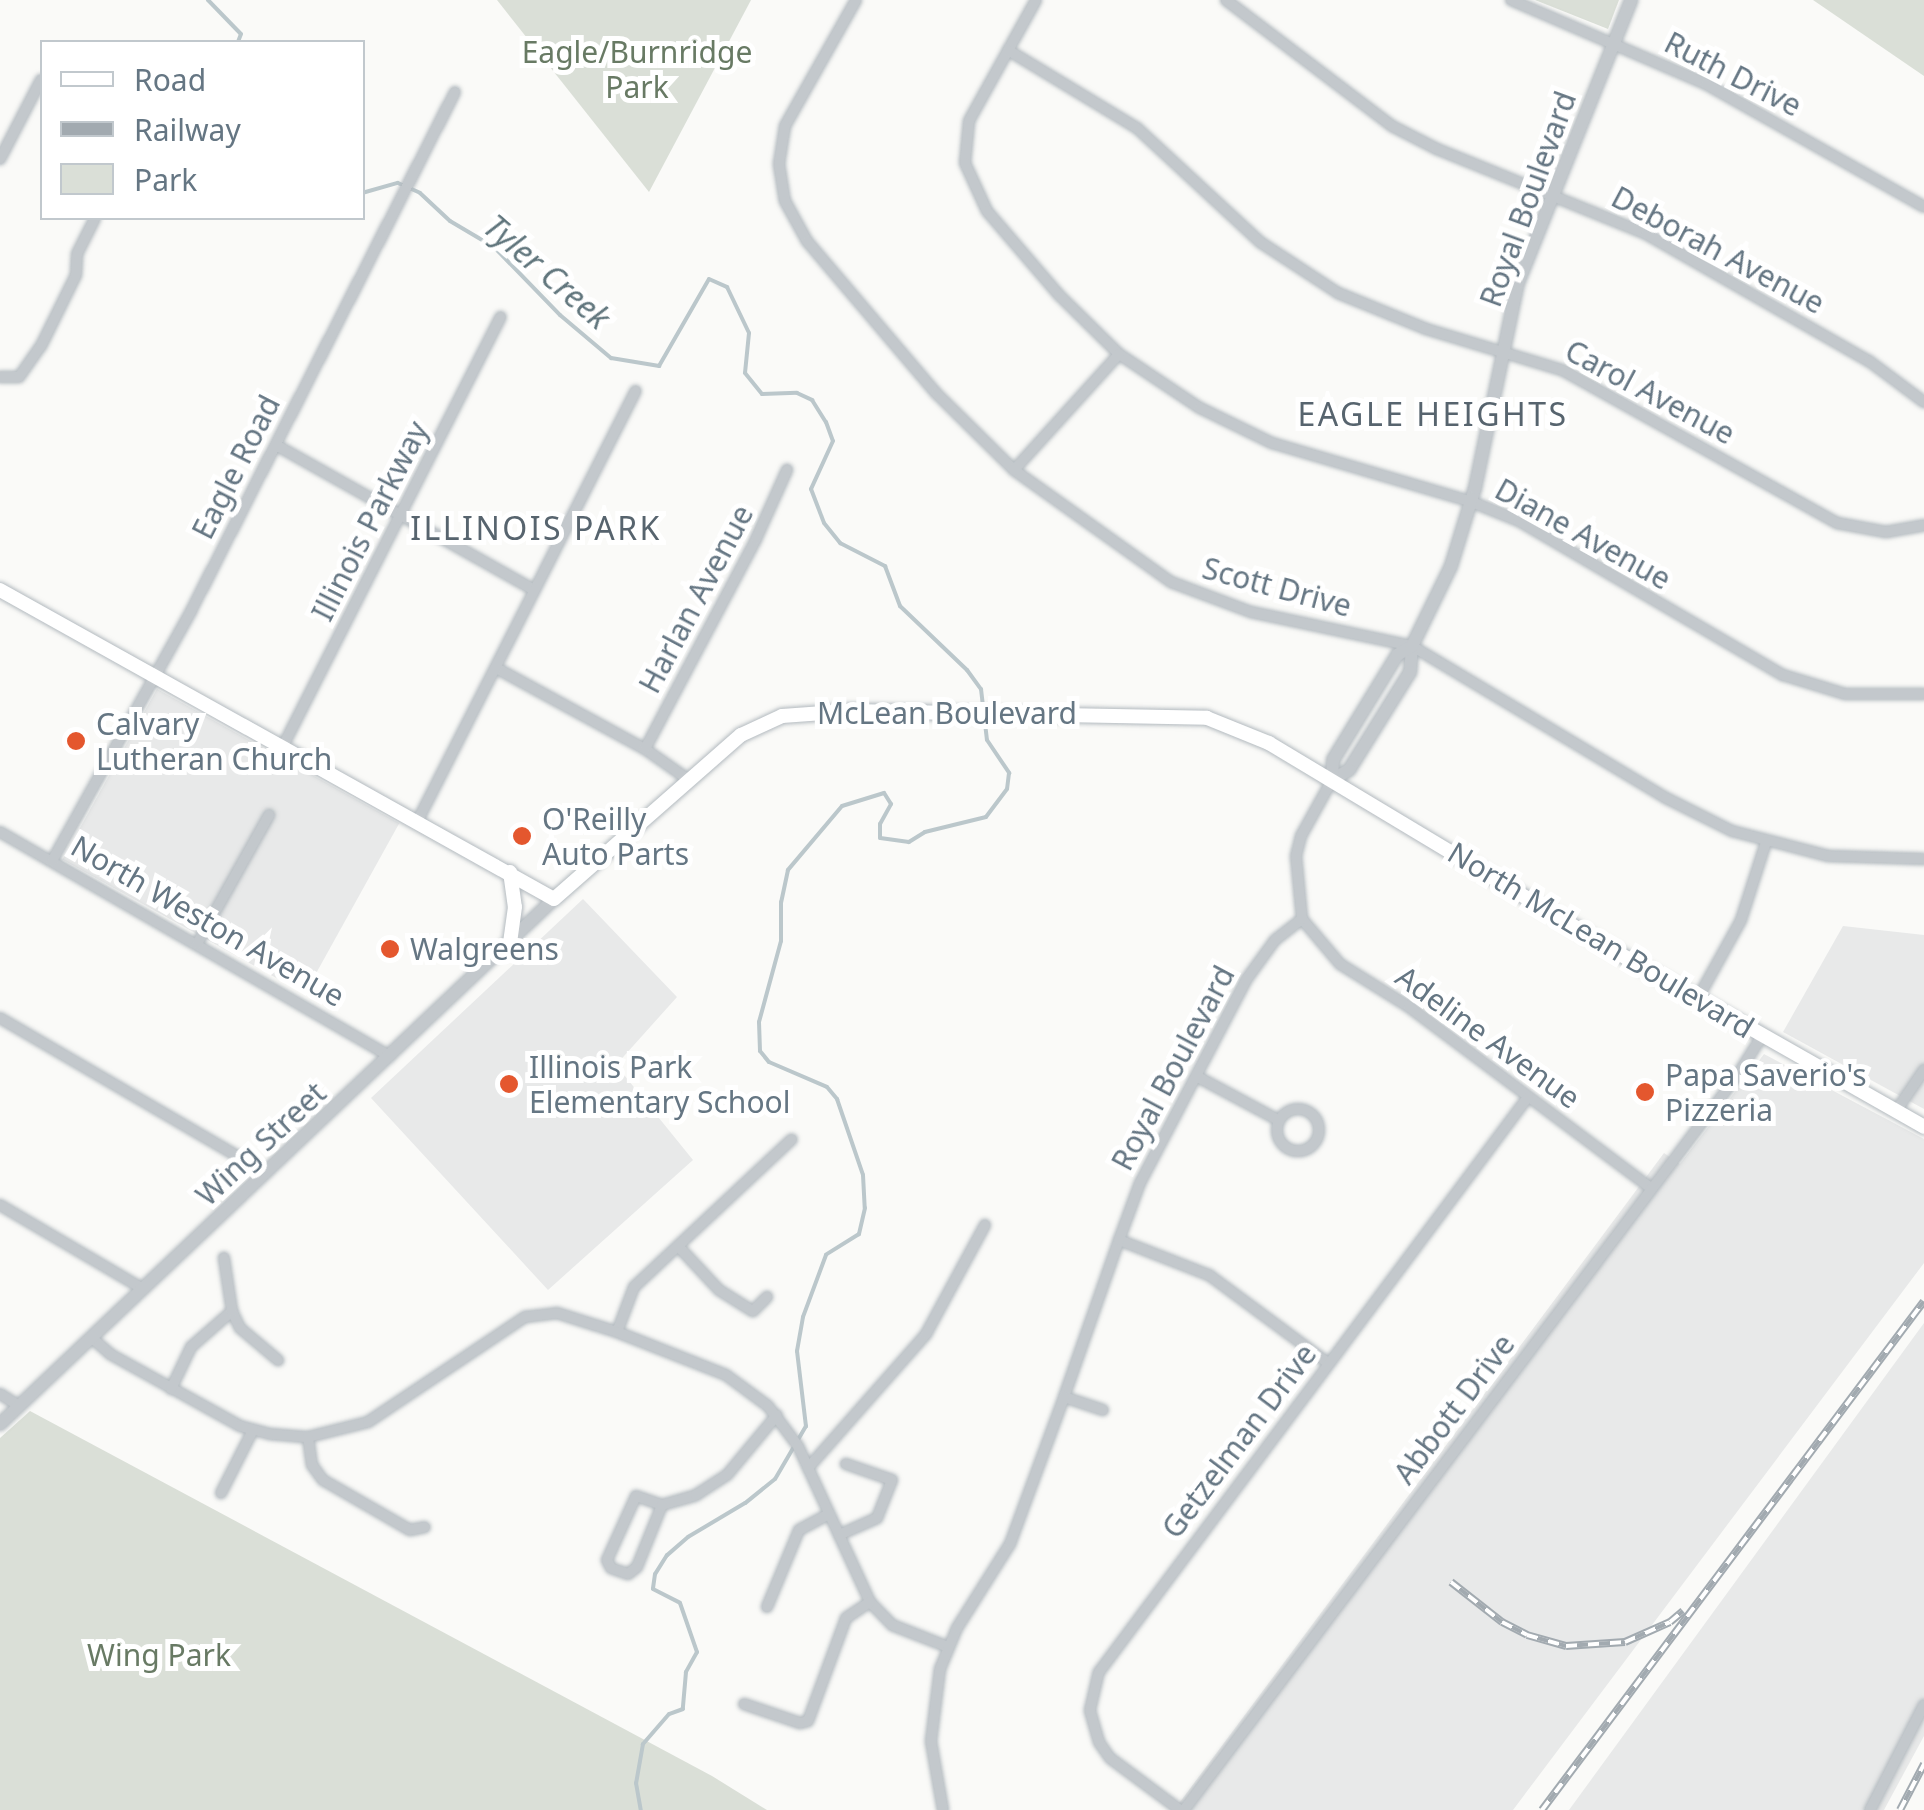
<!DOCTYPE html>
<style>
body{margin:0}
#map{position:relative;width:1924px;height:1810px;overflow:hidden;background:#fafaf8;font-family:"Noto Sans",sans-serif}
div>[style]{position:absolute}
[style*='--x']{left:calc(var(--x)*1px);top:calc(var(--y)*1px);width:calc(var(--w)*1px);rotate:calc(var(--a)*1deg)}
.built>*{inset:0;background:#e8e9e9;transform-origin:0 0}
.green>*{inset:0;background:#dadfd7}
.stream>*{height:4px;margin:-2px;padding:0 2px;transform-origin:2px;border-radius:2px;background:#bbc7cb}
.roads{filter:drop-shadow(0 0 2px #b3babf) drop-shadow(0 0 2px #b3babf)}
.minor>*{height:10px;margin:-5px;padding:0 5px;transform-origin:5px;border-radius:5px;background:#c3c8cc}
.minor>.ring{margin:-5px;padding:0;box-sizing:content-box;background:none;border:10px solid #c3c8cc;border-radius:50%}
.tertiary>*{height:12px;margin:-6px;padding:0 6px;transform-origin:6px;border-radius:6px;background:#c3c8cc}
.secondary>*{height:14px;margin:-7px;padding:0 7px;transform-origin:7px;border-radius:7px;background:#fff}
.rail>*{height:8px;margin-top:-4px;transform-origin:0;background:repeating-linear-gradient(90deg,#fff 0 11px,#a2aab0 0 22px);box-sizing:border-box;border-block:2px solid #a2aab0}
.dots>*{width:28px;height:28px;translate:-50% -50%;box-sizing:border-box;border:5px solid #fff;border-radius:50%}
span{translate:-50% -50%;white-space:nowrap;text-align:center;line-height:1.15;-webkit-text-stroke:10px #fff;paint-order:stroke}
.park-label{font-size:30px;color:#687a64}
.street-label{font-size:30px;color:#657683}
.poi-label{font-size:30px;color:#657683}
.left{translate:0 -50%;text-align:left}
.water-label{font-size:32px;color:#60757c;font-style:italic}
.neighbourhood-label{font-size:32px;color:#57646e;letter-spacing:2.5px}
.legend{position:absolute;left:40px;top:40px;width:325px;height:180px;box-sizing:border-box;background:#fff;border:2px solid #c1c8cd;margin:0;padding:12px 18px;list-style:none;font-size:30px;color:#657683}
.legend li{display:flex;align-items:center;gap:20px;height:50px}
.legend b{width:50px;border:2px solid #c1c8cd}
</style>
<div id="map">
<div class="built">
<div style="left:157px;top:689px;width:277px;height:195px;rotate:29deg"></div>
<div style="clip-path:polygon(583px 899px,677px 997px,616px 1065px,693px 1160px,548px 1290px,371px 1098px)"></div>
<div style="clip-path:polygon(1843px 926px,1924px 935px,1924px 1109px,1783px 1032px)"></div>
<div style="clip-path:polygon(1764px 1054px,1924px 1139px,1924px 1263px,1513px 1810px,1174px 1810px,1664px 1153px,1680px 1164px)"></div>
<div style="clip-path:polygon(1924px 1323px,1924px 1736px,1884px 1810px,1569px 1810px)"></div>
</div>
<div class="green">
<div style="clip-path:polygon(497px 0,751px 0,649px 192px)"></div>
<div style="clip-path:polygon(1535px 0,1619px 0,1608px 29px)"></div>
<div style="clip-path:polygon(1813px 0,1924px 0,1924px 76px)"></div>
<div style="clip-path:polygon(30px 1411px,712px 1776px,767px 1810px,0 1810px,0 1438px)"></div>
</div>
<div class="stream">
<div style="--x:208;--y:0;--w:47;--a:45.9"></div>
<div style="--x:241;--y:34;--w:9;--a:111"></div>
<div style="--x:362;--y:193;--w:37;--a:-16"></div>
<div style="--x:398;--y:183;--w:24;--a:24"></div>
<div style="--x:420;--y:193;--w:41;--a:43"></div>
<div style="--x:450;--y:221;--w:51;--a:30.6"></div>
<div style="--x:494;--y:247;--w:95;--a:45.9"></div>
<div style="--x:560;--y:315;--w:67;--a:40.1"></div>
<div style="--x:611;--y:358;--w:49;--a:9.5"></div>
<div style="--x:659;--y:366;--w:100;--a:-60.1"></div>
<div style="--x:709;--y:279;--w:20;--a:24"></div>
<div style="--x:727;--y:287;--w:51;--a:64.4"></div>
<div style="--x:749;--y:333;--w:40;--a:95.7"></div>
<div style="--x:745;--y:373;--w:27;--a:51"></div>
<div style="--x:762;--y:394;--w:35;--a:-2"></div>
<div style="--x:797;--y:393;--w:17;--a:25"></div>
<div style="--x:812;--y:400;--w:26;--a:58"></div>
<div style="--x:826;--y:422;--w:20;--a:70"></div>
<div style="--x:833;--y:441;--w:53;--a:114.6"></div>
<div style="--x:811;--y:489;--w:36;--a:69"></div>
<div style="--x:824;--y:523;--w:26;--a:51"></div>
<div style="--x:840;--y:543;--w:51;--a:27.1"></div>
<div style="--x:885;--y:566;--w:43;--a:69.4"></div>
<div style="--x:900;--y:606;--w:93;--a:43.7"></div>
<div style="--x:967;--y:670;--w:24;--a:54"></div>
<div style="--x:981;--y:689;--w:51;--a:83.3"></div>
<div style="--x:987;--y:740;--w:40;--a:56"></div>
<div style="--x:1009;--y:773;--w:16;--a:97"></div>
<div style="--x:1007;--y:789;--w:35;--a:127"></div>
<div style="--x:986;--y:817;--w:63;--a:166.2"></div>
<div style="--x:925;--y:832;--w:19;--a:148"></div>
<div style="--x:909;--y:842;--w:29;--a:-172"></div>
<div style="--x:880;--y:838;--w:14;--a:-90"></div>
<div style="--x:880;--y:824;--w:23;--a:-61"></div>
<div style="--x:891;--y:804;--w:13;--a:-122"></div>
<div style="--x:884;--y:793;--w:44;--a:162.8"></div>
<div style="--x:842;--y:806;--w:84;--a:130.2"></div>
<div style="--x:788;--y:870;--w:33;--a:102"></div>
<div style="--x:781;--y:902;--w:39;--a:90"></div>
<div style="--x:781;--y:941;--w:84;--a:105.2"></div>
<div style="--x:759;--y:1022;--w:29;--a:88"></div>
<div style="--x:760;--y:1051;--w:14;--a:51"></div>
<div style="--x:769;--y:1062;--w:63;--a:23.3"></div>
<div style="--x:827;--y:1087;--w:16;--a:50"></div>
<div style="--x:837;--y:1099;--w:80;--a:71.1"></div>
<div style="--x:863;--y:1175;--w:33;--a:87"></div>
<div style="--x:865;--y:1208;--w:27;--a:103"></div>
<div style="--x:859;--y:1234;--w:39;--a:148"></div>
<div style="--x:826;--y:1255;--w:66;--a:110.4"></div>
<div style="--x:803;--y:1317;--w:35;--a:100"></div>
<div style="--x:797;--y:1351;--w:76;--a:83.2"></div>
<div style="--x:806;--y:1426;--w:61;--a:120.3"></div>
<div style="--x:775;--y:1479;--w:38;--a:141"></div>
<div style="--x:745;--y:1503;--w:66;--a:149.2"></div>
<div style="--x:688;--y:1537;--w:28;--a:139"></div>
<div style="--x:667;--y:1555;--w:22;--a:122"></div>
<div style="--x:655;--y:1574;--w:15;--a:98"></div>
<div style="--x:653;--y:1589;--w:30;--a:27"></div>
<div style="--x:680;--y:1603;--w:52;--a:70.9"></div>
<div style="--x:697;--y:1652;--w:23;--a:119"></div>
<div style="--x:686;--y:1672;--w:37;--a:95"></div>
<div style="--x:683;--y:1709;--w:15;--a:160"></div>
<div style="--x:669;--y:1714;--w:40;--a:131"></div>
<div style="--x:643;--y:1744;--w:40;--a:100"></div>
<div style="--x:636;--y:1783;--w:27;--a:80"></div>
</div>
<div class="roads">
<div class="minor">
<div style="--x:856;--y:0;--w:145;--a:119.4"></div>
<div style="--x:785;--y:126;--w:38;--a:99"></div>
<div style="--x:779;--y:164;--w:37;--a:81"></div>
<div style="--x:785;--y:201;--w:46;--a:61.2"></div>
<div style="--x:807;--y:241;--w:199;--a:49.7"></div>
<div style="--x:936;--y:393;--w:110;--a:44.6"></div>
<div style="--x:1014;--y:470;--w:193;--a:35.5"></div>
<div style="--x:1171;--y:582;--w:85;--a:20.6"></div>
<div style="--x:1251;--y:612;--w:165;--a:11.9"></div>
<div style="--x:1412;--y:646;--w:296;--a:30.9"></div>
<div style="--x:1666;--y:798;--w:74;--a:26.6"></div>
<div style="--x:1732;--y:831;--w:100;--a:14.5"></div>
<div style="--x:1829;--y:856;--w:95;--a:1.8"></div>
<div style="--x:1036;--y:0;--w:138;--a:119"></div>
<div style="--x:969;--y:121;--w:42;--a:95.4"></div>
<div style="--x:965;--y:163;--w:53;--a:65.4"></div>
<div style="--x:987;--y:211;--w:111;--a:49.4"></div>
<div style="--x:1059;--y:295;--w:84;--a:44.5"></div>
<div style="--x:1119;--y:354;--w:97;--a:33.7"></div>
<div style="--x:1200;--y:408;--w:80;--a:25.9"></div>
<div style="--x:1272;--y:443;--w:209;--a:16.4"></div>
<div style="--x:1472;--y:502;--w:51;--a:22"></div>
<div style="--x:1519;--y:521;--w:306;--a:30.3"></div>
<div style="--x:1783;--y:675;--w:65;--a:17"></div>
<div style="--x:1845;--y:694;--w:79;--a:0"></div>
<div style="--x:1226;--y:0;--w:208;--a:37.2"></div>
<div style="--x:1392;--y:126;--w:51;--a:27.1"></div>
<div style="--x:1437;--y:149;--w:226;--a:22.1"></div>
<div style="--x:1646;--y:234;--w:257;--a:29.7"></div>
<div style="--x:1869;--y:361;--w:69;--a:36.7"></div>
<div style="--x:1511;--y:0;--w:212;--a:23.3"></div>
<div style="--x:1706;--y:84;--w:250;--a:29.4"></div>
<div style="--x:1008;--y:50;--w:151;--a:31.2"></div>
<div style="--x:1137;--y:128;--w:168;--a:42.8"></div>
<div style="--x:1260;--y:242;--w:93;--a:33.2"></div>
<div style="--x:1338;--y:293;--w:95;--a:22.2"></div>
<div style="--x:1426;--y:329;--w:142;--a:16.8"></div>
<div style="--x:1562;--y:370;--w:315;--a:29.1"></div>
<div style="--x:1837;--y:523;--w:50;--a:10.4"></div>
<div style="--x:1886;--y:532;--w:39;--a:-10"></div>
<div style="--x:0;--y:159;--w:89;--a:-62.6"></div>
<div style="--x:0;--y:377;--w:19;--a:0"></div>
<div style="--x:19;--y:377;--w:38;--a:-55"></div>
<div style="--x:41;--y:346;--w:79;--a:-63.8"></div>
<div style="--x:76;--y:275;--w:21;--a:-87"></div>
<div style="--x:77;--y:254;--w:40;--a:-63.4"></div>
<div style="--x:276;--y:445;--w:295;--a:29.3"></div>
<div style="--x:1014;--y:470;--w:156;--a:-47.8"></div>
<div style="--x:498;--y:669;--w:167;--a:28.6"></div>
<div style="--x:645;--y:749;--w:54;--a:35.2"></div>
<div style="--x:283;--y:746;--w:481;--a:-63.1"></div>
<div style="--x:645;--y:749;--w:238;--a:-62.1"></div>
<div style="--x:756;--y:539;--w:76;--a:-65.8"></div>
<div style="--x:418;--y:820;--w:481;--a:-63.1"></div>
<div style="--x:0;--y:832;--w:450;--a:29.9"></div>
<div style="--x:52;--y:861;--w:286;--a:-60.9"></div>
<div style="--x:191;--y:611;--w:582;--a:-63.04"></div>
<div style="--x:1302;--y:919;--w:59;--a:49.8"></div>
<div style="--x:1340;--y:964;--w:81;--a:31.9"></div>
<div style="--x:1409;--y:1007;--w:302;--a:36.8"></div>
<div style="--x:197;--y:944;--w:148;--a:-60.8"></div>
<div style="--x:1698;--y:998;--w:89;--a:-61.1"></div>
<div style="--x:1741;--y:920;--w:82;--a:-72.2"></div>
<div style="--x:0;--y:1018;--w:308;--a:30.2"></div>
<div style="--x:1196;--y:1076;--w:93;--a:28.2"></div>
<div class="ring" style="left:1277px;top:1109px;width:32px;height:32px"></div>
<div style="--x:1896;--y:1111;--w:50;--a:-55.7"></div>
<div style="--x:0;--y:1205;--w:166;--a:30.4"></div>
<div style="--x:1119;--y:1240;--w:97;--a:21.3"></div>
<div style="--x:1209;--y:1275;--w:148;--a:36.5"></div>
<div style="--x:678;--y:1246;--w:60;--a:47"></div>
<div style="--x:719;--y:1290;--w:40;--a:32"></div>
<div style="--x:753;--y:1311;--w:20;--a:-45"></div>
<div style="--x:232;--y:1311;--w:19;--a:65"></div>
<div style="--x:240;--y:1328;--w:50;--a:40.1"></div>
<div style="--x:617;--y:1332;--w:48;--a:-69.3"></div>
<div style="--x:634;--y:1287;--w:216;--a:-43.1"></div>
<div style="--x:93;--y:1339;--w:23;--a:41"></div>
<div style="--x:110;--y:1354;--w:149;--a:29"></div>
<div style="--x:240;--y:1426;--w:31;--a:15"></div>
<div style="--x:270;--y:1434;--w:38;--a:5"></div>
<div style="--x:308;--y:1437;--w:62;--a:-14"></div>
<div style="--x:368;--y:1422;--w:189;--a:-33.8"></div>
<div style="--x:525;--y:1317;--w:32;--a:-7"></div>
<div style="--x:557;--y:1313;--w:63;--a:17.6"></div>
<div style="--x:617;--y:1332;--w:117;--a:21.5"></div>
<div style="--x:726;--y:1375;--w:52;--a:36.4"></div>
<div style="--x:768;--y:1406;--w:50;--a:53.1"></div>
<div style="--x:798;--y:1446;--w:172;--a:65.2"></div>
<div style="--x:870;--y:1602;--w:32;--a:46"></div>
<div style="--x:892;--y:1625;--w:60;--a:21.4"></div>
<div style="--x:171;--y:1389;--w:47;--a:-64.5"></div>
<div style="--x:191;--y:1347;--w:55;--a:-41.3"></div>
<div style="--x:232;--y:1311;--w:54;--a:-98.6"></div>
<div style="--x:0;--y:1394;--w:22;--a:32"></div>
<div style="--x:1103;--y:1410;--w:41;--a:-161.6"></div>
<div style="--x:1064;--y:1397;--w:166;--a:-70.7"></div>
<div style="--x:1119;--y:1240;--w:61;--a:-69.8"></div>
<div style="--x:1140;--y:1183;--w:229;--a:-62.4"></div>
<div style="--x:1246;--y:980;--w:49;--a:-54.1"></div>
<div style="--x:1275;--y:940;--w:34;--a:-38"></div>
<div style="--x:1302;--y:919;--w:63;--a:-95.4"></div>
<div style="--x:1296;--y:856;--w:21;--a:-76"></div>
<div style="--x:1301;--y:836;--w:64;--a:-61"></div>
<div style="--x:308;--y:1437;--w:28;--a:82"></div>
<div style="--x:312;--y:1465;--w:19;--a:54"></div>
<div style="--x:323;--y:1480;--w:100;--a:29.9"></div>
<div style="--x:410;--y:1530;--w:15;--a:-11"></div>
<div style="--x:808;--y:1468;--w:179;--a:-48.6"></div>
<div style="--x:926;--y:1334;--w:124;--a:-61.6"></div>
<div style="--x:221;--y:1493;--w:71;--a:-63.1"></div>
<div style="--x:636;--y:1496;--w:28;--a:19"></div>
<div style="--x:662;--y:1505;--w:67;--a:112"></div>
<div style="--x:637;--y:1567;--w:11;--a:142"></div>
<div style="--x:628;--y:1574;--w:18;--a:-161"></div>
<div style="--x:611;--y:1568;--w:9;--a:-117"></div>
<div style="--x:607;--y:1560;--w:70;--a:-65.6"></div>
<div style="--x:662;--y:1505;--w:35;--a:-16"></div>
<div style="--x:696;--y:1495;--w:37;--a:-33"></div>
<div style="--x:727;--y:1475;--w:78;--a:-50.2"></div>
<div style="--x:839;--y:1535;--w:42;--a:-24.1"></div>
<div style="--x:877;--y:1518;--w:41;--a:-68.5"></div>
<div style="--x:892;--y:1480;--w:49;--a:-160.8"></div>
<div style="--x:767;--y:1607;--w:83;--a:-67.4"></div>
<div style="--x:799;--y:1530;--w:34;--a:-28"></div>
<div style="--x:744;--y:1704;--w:59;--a:18.7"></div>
<div style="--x:800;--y:1723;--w:8;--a:-14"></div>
<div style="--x:808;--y:1721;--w:110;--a:-69.7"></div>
<div style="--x:846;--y:1618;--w:29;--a:-34"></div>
<div style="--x:943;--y:1810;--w:70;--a:-99.9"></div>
<div style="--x:931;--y:1741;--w:73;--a:-82.9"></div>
<div style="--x:940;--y:1669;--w:44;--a:-67.5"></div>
<div style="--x:957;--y:1628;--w:99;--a:-57.8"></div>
<div style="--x:1010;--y:1544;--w:157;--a:-69.8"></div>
<div style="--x:1180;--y:1810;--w:87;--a:-143.4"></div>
<div style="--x:1110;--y:1758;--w:19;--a:-125"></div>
<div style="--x:1099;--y:1742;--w:33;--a:-106"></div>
<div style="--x:1090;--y:1710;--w:39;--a:-77"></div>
<div style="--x:1099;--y:1672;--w:717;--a:-53.27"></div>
<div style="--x:1184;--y:1810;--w:919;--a:-53.01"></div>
<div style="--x:1737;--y:1076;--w:47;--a:-58"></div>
<div style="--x:1870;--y:1810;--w:118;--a:-62.8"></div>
</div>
<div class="tertiary">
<div style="--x:1412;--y:646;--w:26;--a:94"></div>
<div style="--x:1410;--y:672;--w:115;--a:121.9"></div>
<div style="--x:1349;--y:770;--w:20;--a:150"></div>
<div style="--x:1332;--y:780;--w:20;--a:-87"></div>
<div style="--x:1333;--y:760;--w:123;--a:-58.6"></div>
<div style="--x:1397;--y:655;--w:17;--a:-31"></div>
<div style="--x:1412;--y:646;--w:89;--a:-64"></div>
<div style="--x:1451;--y:566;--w:82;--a:-72.9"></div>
<div style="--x:1475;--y:488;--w:209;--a:-78.2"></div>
<div style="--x:1518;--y:283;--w:305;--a:-68.2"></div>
<div style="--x:0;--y:1424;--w:763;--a:-43.46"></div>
</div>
<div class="secondary">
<div style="--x:0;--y:590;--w:634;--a:29.15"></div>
<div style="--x:554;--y:899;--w:249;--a:-41.3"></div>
<div style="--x:741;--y:735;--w:45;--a:-24.9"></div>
<div style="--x:782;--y:716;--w:69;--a:-4.1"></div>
<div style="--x:851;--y:711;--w:356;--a:1.1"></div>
<div style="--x:1207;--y:718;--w:67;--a:22"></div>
<div style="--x:1269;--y:743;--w:418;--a:31"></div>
<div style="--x:1627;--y:958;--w:342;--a:29.6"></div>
<div style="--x:510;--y:872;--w:35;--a:82"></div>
<div style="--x:515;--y:907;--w:34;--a:98"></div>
</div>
</div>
<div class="rail">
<div style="--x:1451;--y:1582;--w:65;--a:38.1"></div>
<div style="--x:1502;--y:1622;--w:28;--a:27"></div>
<div style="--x:1527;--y:1635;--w:41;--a:15.8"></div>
<div style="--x:1566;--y:1646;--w:59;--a:-3.9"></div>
<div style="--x:1625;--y:1642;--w:49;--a:-24"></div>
<div style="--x:1670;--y:1622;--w:17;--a:-40"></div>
<div style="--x:1542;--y:1810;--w:636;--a:-53.11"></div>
<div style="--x:1900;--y:1810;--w:52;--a:-62.4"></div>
</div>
<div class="dots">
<div style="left:76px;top:741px;background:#e4572e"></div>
<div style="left:522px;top:836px;background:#e4572e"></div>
<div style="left:390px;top:949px;background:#e4572e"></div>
<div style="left:509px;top:1084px;background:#e4572e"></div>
<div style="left:1645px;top:1092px;background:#e4572e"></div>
</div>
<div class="park-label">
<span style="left:637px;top:69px">Eagle/Burnridge<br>Park</span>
<span style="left:159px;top:1655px">Wing Park</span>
</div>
<div class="street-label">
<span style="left:1733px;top:74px;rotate:27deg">Ruth Drive</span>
<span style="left:1528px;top:199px;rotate:-70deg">Royal Boulevard</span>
<span style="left:1718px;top:250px;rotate:28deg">Deborah Avenue</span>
<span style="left:1650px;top:392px;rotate:28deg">Carol Avenue</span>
<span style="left:236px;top:467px;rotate:-63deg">Eagle Road</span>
<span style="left:370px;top:521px;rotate:-63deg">Illinois Parkway</span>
<span style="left:1583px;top:534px;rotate:29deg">Diane Avenue</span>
<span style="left:1277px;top:587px;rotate:15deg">Scott Drive</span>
<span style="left:696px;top:599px;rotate:-62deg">Harlan Avenue</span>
<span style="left:947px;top:713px">McLean Boulevard</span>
<span style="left:208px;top:921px;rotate:30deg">North Weston Avenue</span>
<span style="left:1601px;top:940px;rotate:31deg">North McLean Boulevard</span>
<span style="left:1488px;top:1037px;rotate:36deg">Adeline Avenue</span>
<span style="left:1173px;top:1068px;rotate:-62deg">Royal Boulevard</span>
<span style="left:261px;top:1144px;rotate:-43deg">Wing Street</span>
<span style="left:1454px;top:1409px;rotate:-53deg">Abbott Drive</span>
<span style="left:1239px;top:1441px;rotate:-53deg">Getzelman Drive</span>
</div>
<div class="poi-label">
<span class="left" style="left:96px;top:741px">Calvary<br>Lutheran Church</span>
<span class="left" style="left:542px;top:836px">O'Reilly<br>Auto Parts</span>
<span class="left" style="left:410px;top:949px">Walgreens</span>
<span class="left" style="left:529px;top:1084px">Illinois Park<br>Elementary School</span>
<span class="left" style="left:1665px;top:1092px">Papa Saverio's<br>Pizzeria</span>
</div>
<div class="water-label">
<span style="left:547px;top:272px;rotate:41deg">Tyler Creek</span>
</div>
<div class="neighbourhood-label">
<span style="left:1433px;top:414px">EAGLE HEIGHTS</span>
<span style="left:536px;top:528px">ILLINOIS PARK</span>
</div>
<ul class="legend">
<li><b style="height:12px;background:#fff"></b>Road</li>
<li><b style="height:12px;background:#a2aab0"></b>Railway</li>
<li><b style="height:28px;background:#dadfd7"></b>Park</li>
</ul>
</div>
